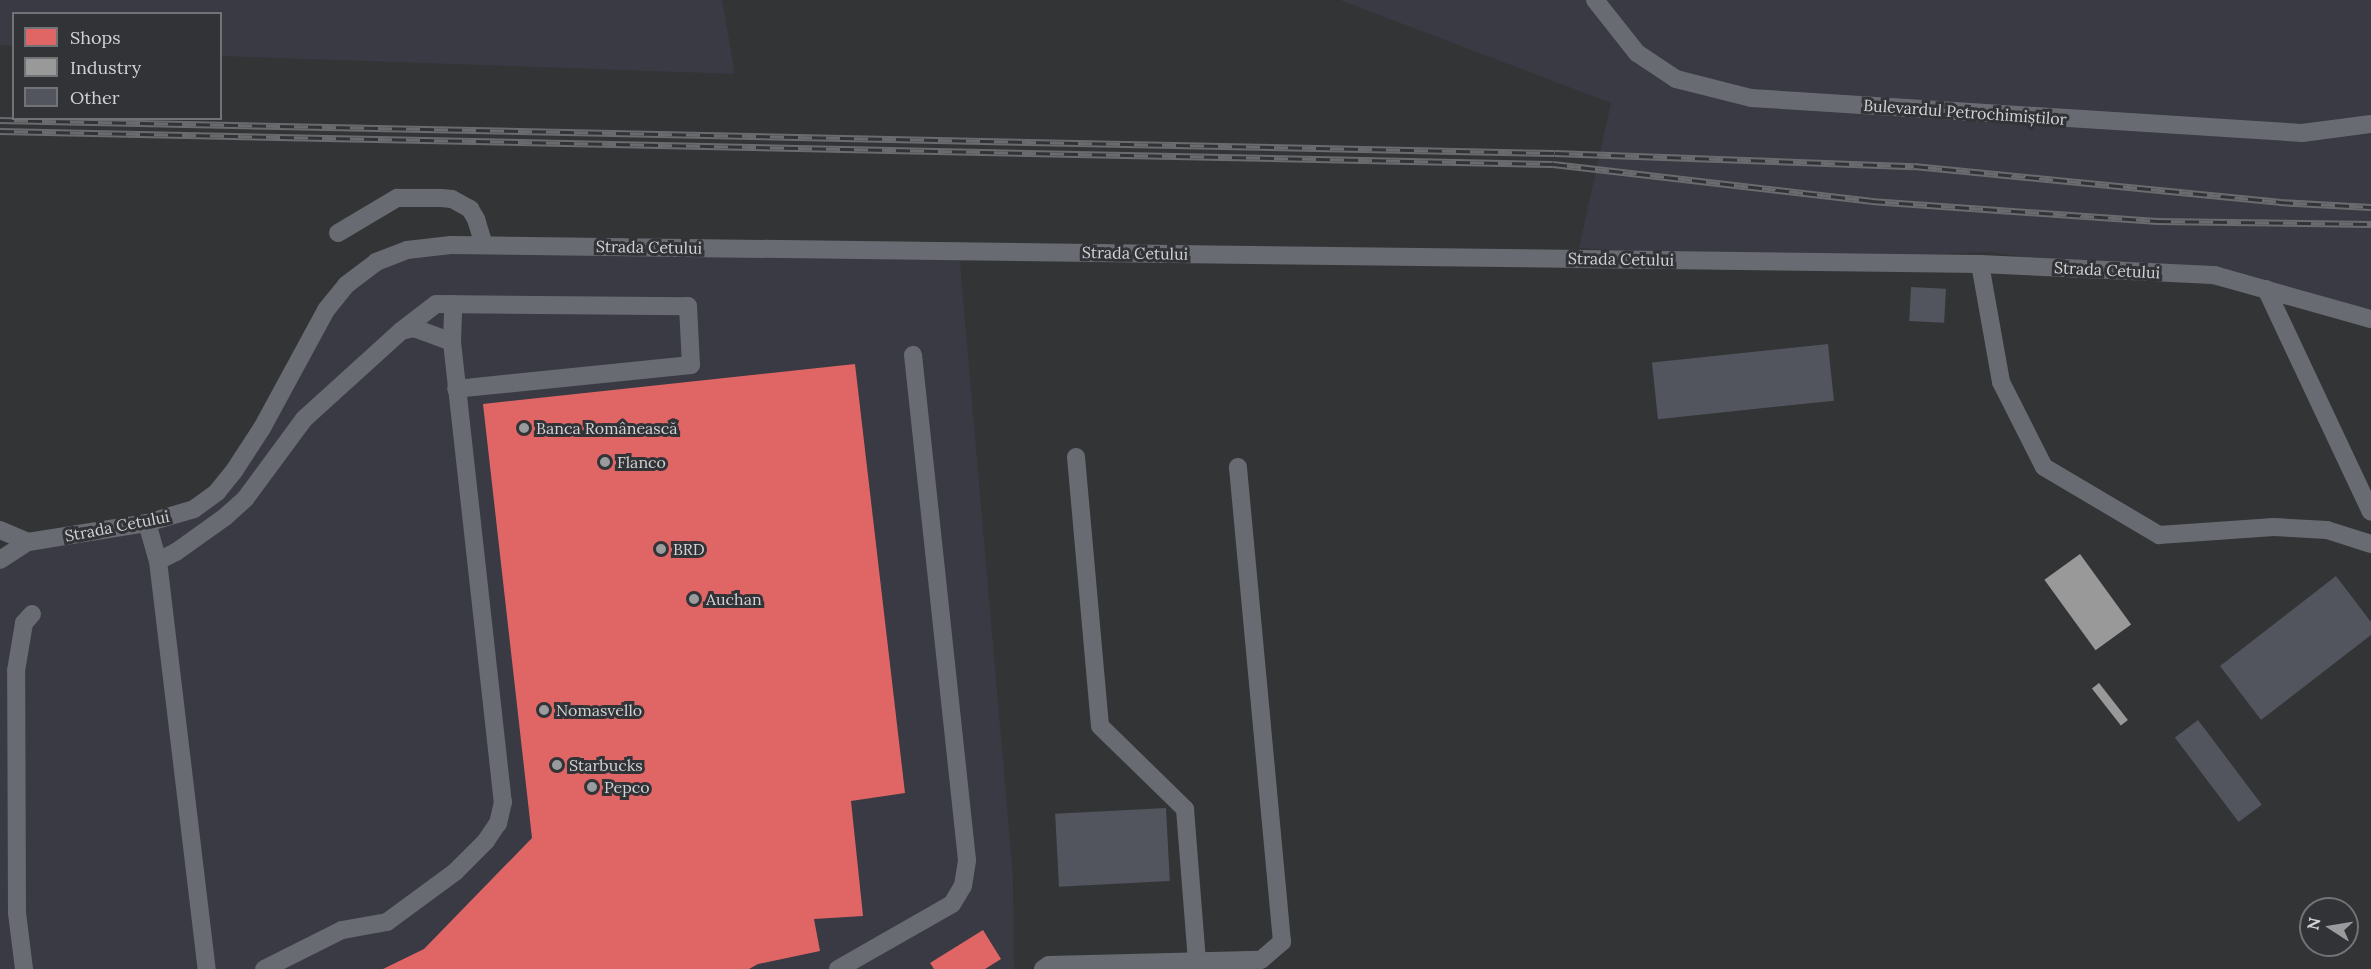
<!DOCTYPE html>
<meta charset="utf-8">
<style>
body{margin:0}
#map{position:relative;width:2371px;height:969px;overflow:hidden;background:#333436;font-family:Lora,serif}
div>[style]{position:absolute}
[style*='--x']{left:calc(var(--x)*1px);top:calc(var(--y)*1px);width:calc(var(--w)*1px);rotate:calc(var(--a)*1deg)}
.built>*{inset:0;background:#393a43}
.shops>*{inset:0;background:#e06666}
.industry>*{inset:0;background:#999;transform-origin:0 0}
.building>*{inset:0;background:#52545e;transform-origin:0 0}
.minor>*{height:18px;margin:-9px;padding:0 9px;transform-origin:9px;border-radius:9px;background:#696b72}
.rail>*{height:7px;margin-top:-3.5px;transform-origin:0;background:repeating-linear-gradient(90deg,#323337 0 14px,#6a6b6e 0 28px);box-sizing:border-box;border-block:2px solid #6a6b6e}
.dots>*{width:16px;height:16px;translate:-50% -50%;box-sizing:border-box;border:3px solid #323337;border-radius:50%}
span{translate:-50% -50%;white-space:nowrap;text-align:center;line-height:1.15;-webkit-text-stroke:6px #323337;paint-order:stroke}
.street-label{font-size:16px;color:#d1d2d4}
.poi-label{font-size:16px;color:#d1d2d4}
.left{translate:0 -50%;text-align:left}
.legend{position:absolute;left:12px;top:12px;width:210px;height:108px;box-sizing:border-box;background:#323337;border:2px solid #727376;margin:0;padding:8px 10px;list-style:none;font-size:18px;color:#d1d2d4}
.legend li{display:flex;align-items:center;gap:12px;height:30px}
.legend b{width:30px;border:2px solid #727376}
.north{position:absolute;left:2299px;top:897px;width:60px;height:60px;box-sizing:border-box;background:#323337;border:2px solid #727376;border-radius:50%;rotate:282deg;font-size:16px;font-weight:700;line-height:24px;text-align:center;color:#d1d2d4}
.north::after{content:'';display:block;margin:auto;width:21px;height:27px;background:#9a9b9d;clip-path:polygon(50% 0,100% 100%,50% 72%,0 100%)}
</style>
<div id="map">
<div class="built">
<div style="clip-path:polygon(0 0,722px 0,735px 74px,221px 56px,220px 14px,14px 14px,13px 46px,0 45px)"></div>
<div style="clip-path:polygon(1340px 0,2371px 0,2371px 309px,1989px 252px,1792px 261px,1579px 248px,1611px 103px)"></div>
<div style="clip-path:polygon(407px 250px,959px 251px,1013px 876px,1014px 969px,0 969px,0 567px,28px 542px,194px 509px,262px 428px,326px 310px)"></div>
</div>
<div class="shops">
<div style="clip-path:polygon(855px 364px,905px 793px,851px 801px,863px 916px,814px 919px,820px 951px,758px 964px,749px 969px,383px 969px,424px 949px,532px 838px,483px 404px)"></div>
<div style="clip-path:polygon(983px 930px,1001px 959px,985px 969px,934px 969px,930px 963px)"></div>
</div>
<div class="industry">
<div style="left:2080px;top:554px;width:87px;height:44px;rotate:54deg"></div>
<div style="left:2099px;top:683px;width:47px;height:9px;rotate:52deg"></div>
</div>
<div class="building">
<div style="left:1911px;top:287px;width:35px;height:34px;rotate:3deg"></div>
<div style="left:1828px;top:344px;width:57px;height:177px;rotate:84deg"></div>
<div style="clip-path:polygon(2336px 576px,2371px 622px,2371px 635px,2261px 720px,2220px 666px)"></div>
<div style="left:2198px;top:720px;width:106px;height:29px;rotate:53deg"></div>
<div style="left:1166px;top:808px;width:73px;height:111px;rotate:87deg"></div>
</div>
<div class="minor">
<div style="--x:1595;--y:0;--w:68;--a:51.6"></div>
<div style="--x:1637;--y:53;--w:47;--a:33.7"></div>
<div style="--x:1676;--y:79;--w:77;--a:14.2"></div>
<div style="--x:1751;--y:98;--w:552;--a:3.63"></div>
<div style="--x:2302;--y:133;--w:70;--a:-7.4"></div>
<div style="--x:338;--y:233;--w:69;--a:-30.7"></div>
<div style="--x:397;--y:198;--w:44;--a:0"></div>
<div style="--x:441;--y:198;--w:11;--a:5"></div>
<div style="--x:452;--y:199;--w:21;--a:29"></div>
<div style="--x:470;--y:209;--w:12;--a:59"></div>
<div style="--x:476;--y:219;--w:27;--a:73"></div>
<div style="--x:1980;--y:264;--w:120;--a:79.9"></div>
<div style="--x:2001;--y:382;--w:95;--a:63.2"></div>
<div style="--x:2044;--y:467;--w:134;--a:30.6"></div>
<div style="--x:2159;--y:535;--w:115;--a:-4"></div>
<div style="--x:2274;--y:527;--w:53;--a:3.2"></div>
<div style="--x:2327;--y:530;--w:46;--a:17.7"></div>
<div style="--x:2266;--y:289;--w:246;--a:64.8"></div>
<div style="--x:401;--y:331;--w:44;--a:-37.6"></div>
<div style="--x:436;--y:304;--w:252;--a:0.5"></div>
<div style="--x:688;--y:306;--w:59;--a:87.1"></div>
<div style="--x:691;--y:365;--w:236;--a:174.2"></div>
<div style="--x:452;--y:342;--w:38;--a:-88"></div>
<div style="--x:1076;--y:457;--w:270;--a:84.9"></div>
<div style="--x:1100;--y:726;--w:119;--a:44.3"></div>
<div style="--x:1185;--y:809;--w:152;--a:85.5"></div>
<div style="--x:147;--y:523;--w:40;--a:74"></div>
<div style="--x:158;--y:561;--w:411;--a:83.2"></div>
<div style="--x:0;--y:530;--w:30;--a:23"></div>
<div style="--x:0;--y:560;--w:33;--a:-33"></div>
<div style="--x:28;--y:542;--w:121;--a:-9.1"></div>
<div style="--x:147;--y:523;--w:49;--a:-16.6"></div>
<div style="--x:194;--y:509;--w:29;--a:-36"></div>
<div style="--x:217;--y:492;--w:27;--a:-51"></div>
<div style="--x:234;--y:471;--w:51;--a:-56.9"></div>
<div style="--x:262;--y:428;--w:134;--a:-61.5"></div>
<div style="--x:326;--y:310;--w:32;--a:-51"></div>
<div style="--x:346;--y:285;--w:38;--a:-37"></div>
<div style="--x:376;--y:262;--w:33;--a:-21"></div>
<div style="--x:407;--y:250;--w:44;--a:-6.5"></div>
<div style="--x:451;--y:245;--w:1529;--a:0.71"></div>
<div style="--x:1980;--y:264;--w:234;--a:2.7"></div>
<div style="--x:2214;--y:275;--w:163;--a:15.7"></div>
<div style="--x:158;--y:561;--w:20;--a:-27"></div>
<div style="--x:176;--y:552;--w:60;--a:-35.5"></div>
<div style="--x:225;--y:517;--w:27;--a:-42"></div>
<div style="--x:245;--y:499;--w:99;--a:-53.6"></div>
<div style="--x:304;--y:419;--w:131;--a:-42.2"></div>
<div style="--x:401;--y:331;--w:13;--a:-13"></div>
<div style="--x:414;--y:328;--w:40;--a:20.2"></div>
<div style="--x:452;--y:342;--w:463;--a:83.7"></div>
<div style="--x:503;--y:802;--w:22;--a:103"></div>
<div style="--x:498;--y:823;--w:22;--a:124"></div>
<div style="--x:486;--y:841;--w:44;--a:135"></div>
<div style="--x:455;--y:872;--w:84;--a:143.7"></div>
<div style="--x:387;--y:922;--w:46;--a:169.9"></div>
<div style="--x:342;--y:930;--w:87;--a:153.4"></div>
<div style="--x:24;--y:969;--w:56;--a:-97.1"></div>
<div style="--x:17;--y:913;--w:242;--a:-90.2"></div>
<div style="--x:16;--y:671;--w:49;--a:-80.5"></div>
<div style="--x:24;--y:623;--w:12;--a:-48"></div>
<div style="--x:838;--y:969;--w:131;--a:-29.7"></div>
<div style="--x:952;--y:904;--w:21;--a:-59"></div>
<div style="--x:963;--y:886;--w:26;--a:-81"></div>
<div style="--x:967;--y:860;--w:508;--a:-96.1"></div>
<div style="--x:1043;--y:969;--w:7;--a:-34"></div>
<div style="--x:1049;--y:965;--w:212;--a:-1.4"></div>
<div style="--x:1261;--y:960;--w:28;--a:-41"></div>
<div style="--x:1282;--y:942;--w:477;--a:-95.3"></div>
</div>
<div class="rail">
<div style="--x:0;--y:120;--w:1555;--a:1.22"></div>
<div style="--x:1555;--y:153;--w:359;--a:2.1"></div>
<div style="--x:1914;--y:166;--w:367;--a:5.6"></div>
<div style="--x:2279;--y:202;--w:92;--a:3.1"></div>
<div style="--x:0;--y:131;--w:1553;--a:1.22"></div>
<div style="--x:1553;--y:164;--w:320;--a:6.6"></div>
<div style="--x:1871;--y:201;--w:287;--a:4"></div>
<div style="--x:2157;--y:221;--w:214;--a:0.8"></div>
</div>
<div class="dots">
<div style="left:524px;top:428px;background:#9a9b9d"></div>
<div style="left:605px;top:462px;background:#9a9b9d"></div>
<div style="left:661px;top:549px;background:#9a9b9d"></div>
<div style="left:694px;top:599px;background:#9a9b9d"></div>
<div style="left:544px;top:710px;background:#9a9b9d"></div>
<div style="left:557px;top:765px;background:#9a9b9d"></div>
<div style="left:592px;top:787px;background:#9a9b9d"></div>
</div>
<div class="street-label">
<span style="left:1965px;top:112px;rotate:4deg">Bulevardul Petrochimiștilor</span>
<span style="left:649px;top:247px;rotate:1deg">Strada Cetului</span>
<span style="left:1135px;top:253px;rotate:1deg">Strada Cetului</span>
<span style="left:1621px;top:259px;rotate:1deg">Strada Cetului</span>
<span style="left:2107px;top:270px;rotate:3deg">Strada Cetului</span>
<span style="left:117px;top:526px;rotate:-11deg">Strada Cetului</span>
</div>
<div class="poi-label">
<span class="left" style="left:536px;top:428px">Banca Românească</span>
<span class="left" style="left:617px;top:462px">Flanco</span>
<span class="left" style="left:673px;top:549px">BRD</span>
<span class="left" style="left:706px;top:599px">Auchan</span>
<span class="left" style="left:556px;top:710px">Nomasvello</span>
<span class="left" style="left:569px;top:765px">Starbucks</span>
<span class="left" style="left:604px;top:787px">Pepco</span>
</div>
<ul class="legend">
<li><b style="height:16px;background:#e06666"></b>Shops</li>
<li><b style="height:16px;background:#999"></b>Industry</li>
<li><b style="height:16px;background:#52545e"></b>Other</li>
</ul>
<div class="north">N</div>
</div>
